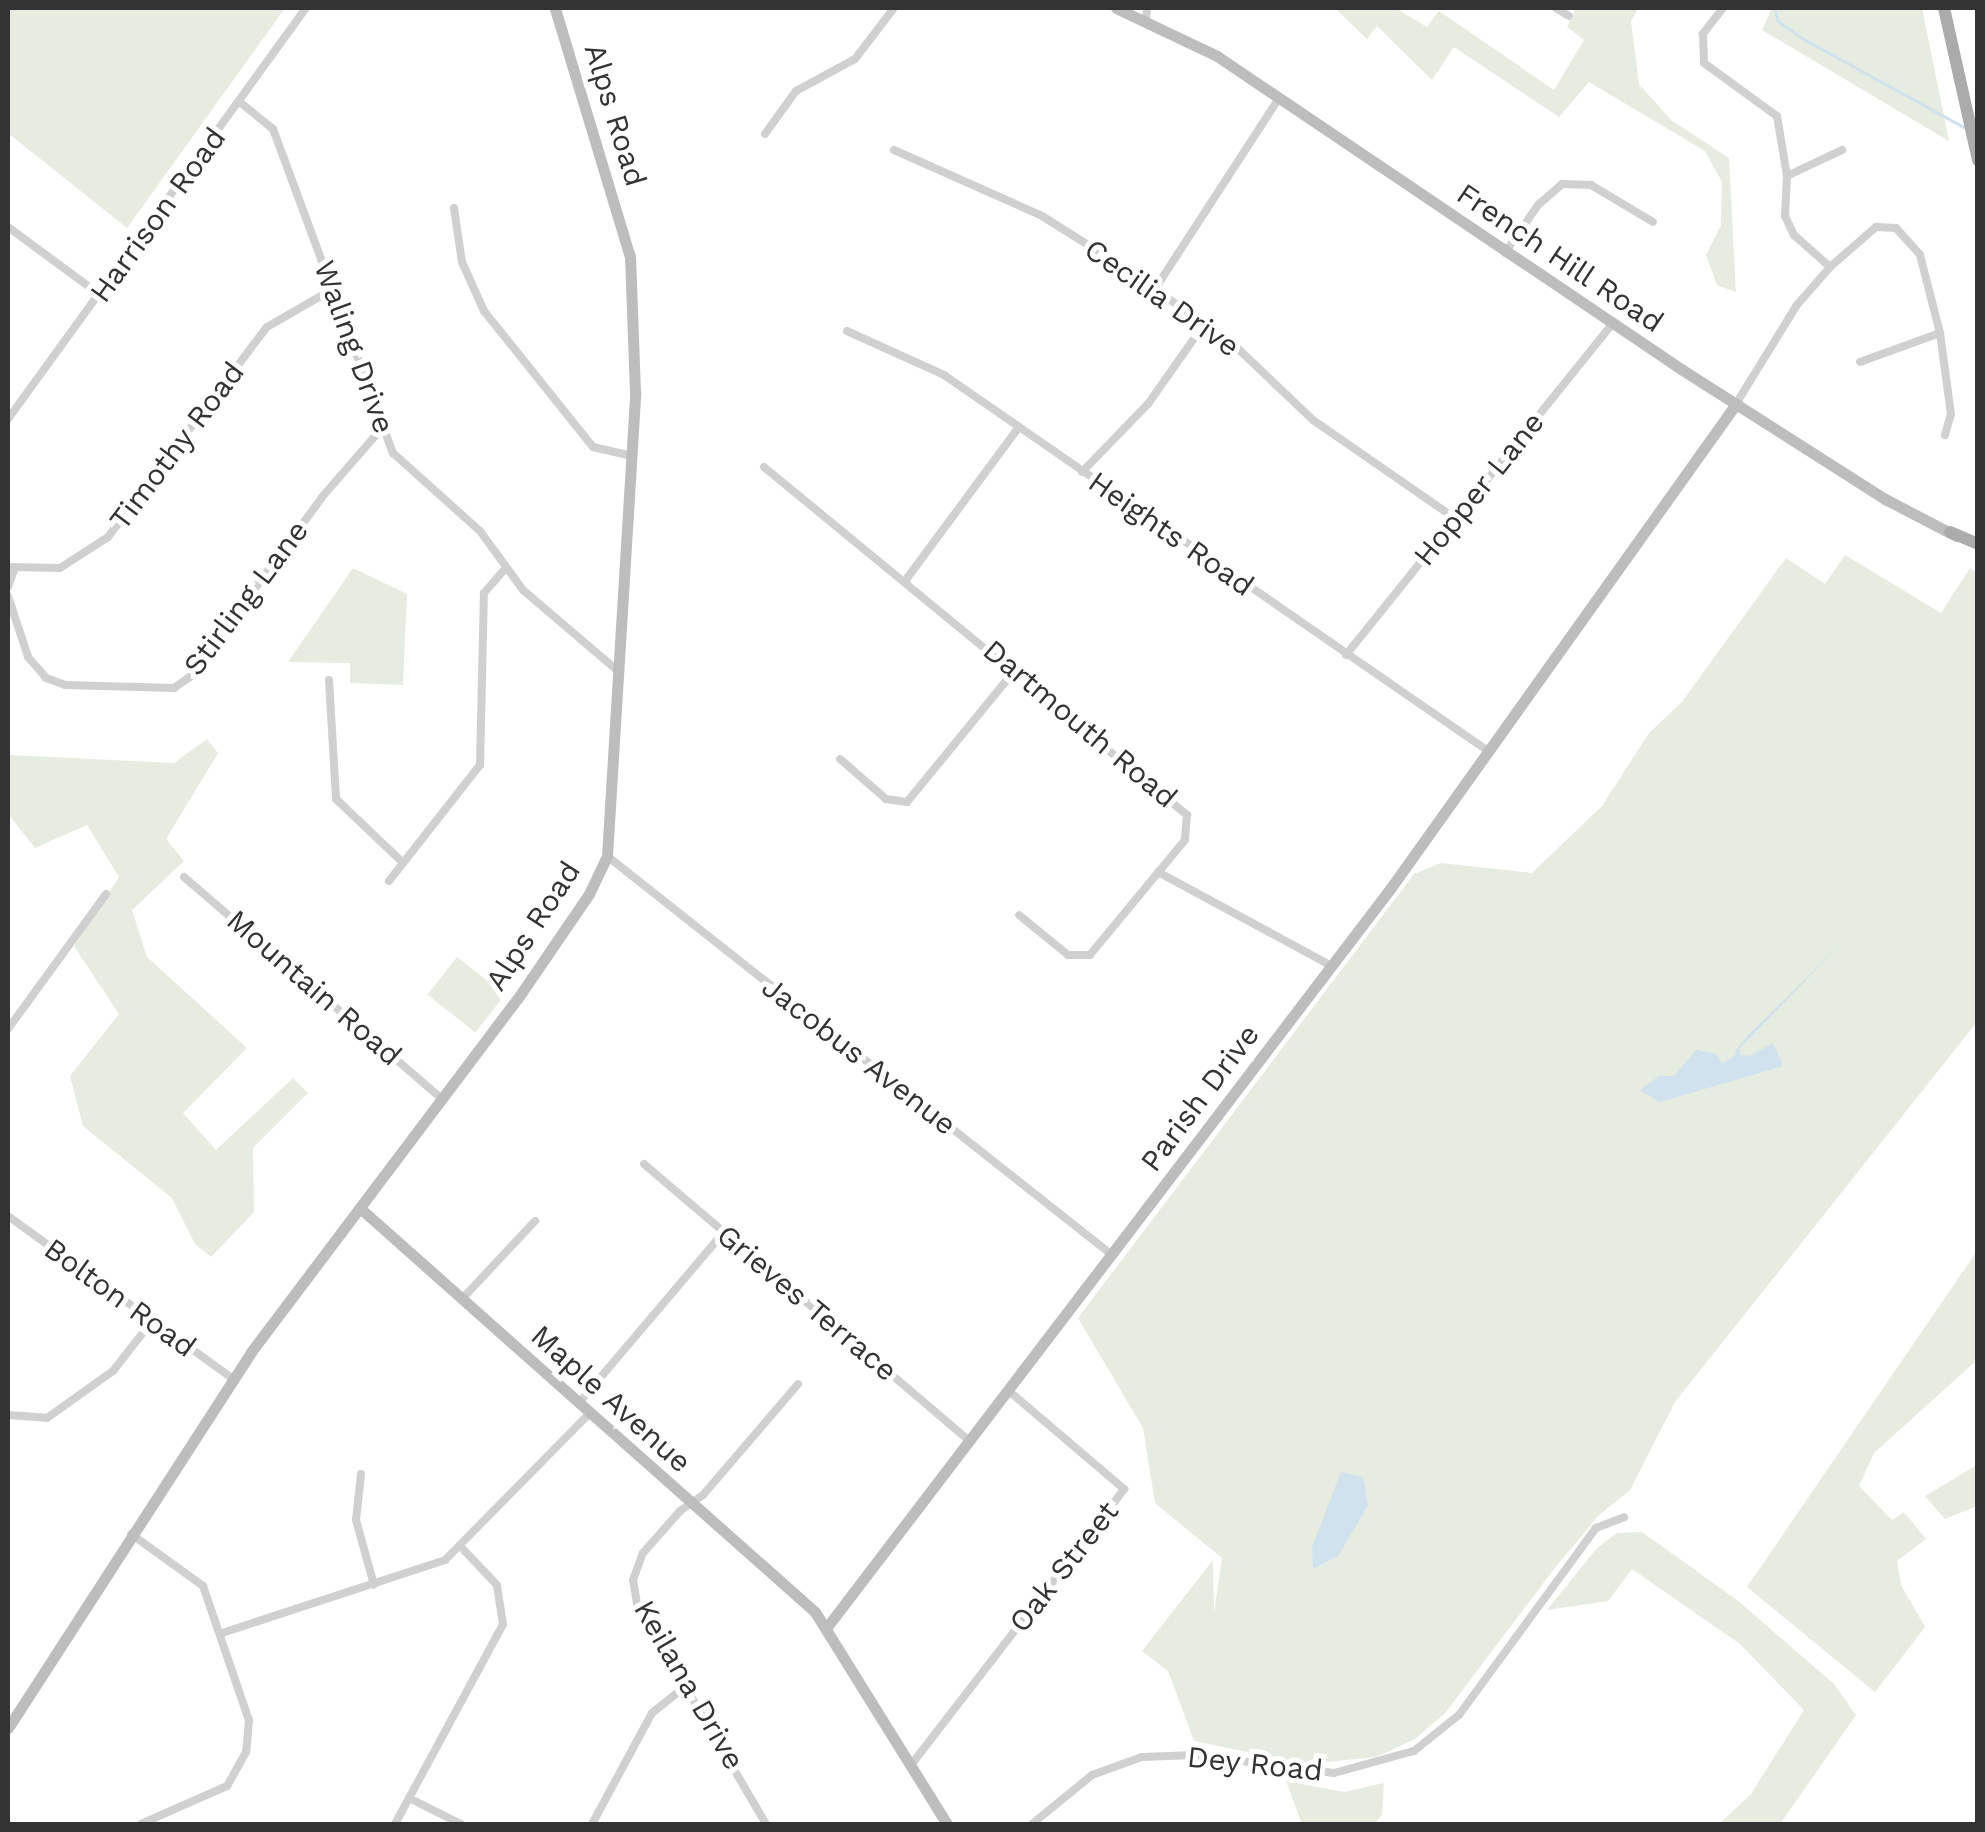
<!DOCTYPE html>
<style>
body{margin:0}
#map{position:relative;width:1985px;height:1832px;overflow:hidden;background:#fff;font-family:"Work Sans",sans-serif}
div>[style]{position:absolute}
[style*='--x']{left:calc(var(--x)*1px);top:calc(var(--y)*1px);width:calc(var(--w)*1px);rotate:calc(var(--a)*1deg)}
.green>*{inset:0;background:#e6ecdf;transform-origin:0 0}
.water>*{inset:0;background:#cfe2ee}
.stream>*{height:2.5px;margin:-1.25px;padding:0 1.25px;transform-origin:1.25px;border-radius:1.25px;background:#cfe2ee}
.street>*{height:8px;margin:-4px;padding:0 4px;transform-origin:4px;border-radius:4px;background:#d0d0d0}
.secondary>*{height:11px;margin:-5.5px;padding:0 5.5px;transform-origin:5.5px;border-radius:5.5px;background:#bdbdbd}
.primary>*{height:12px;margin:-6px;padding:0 6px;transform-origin:6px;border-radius:6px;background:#ababab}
span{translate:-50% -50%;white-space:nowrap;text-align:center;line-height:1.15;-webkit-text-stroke:10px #fff;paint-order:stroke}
.street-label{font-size:30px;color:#333}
.frame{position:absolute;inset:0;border:10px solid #333;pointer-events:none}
</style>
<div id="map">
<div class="green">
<div style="clip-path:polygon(8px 8px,285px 8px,127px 228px,8px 133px)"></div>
<div style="clip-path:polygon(1335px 8px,1395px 8px,1427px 27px,1439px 11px,1554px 90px,1584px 40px,1567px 27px,1576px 8px,1638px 8px,1631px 21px,1639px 84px,1671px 120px,1729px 158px,1736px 292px,1717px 285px,1706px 255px,1721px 225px,1722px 182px,1705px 151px,1589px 82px,1559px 117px,1454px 47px,1432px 80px,1377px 26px,1367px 39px)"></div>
<div style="clip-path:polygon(1772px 8px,1922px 8px,1949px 141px,1762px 30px)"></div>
<div style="clip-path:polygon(1845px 555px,1941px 613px,1970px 568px,1977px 573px,1977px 1022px,1675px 1402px,1630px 1490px,1598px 1516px,1554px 1569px,1446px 1712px,1415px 1739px,1376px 1757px,1306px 1764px,1194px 1741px,1168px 1671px,1142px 1651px,1213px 1560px,1214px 1613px,1222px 1558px,1155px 1503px,1143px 1428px,1078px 1318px,1414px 874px,1441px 863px,1532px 873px,1602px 806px,1649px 733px,1682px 702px,1786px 558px,1825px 584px)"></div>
<div style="clip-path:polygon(353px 568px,407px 594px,403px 685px,350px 683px,350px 663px,288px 662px)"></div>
<div style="clip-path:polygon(207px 739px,218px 753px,166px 839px,184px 861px,132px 910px,147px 957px,247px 1048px,183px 1113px,216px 1150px,293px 1078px,308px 1093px,253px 1148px,254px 1212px,211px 1257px,195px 1244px,172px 1198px,83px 1126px,70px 1076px,119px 1014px,74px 946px,119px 877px,87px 825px,35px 848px,8px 814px,8px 755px,174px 763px)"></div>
<div style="left:457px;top:957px;width:61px;height:48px;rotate:38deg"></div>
<div style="clip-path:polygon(1977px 1251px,1977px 1360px,1874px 1453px,1859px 1486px,1892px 1520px,1904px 1512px,1926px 1539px,1897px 1561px,1901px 1585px,1925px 1627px,1875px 1692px,1747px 1587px)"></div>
<div style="clip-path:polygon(1977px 1465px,1977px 1506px,1945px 1519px,1925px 1496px)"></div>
<div style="clip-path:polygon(1642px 1532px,1737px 1600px,1834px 1684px,1856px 1715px,1780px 1824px,1719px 1824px,1751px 1794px,1804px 1710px,1740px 1644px,1632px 1569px,1608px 1601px,1547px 1610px,1597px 1548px,1617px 1533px)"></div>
<div style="clip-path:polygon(1286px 1781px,1344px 1792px,1384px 1783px,1382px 1815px,1374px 1824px,1302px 1824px)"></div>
</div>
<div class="water">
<div style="clip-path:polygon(1842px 943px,1740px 1048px,1740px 1055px,1750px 1056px,1773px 1043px,1783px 1066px,1660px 1102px,1640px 1090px,1659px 1076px,1674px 1076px,1696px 1050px,1716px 1054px,1722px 1063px,1735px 1056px,1736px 1050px,1748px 1035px)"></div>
<div style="clip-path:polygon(1341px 1472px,1363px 1477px,1368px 1505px,1338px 1556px,1313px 1569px,1312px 1547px)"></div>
</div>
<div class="stream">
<div style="--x:1775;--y:8;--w:13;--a:77"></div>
<div style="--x:1778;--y:21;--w:29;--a:35"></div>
<div style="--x:1802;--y:38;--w:185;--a:28.8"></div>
</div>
<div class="street">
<div style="--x:1556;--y:8;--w:15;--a:32"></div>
<div style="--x:1723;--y:8;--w:33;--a:128"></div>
<div style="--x:1703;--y:34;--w:29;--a:88"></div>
<div style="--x:1704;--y:63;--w:90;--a:36"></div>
<div style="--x:1777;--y:116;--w:61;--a:80.5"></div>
<div style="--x:1787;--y:176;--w:40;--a:92.9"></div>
<div style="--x:1785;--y:216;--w:21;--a:65"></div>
<div style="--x:1794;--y:235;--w:48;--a:41.6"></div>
<div style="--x:1146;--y:20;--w:12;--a:-85"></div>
<div style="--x:241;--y:103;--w:41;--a:39.1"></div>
<div style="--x:273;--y:129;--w:346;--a:69.7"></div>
<div style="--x:393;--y:453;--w:117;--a:41.9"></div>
<div style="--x:480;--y:531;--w:73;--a:53.9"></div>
<div style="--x:523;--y:590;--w:126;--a:40.5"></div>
<div style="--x:765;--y:134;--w:53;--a:-54.2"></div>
<div style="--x:796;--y:91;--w:67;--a:-28.5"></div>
<div style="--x:855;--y:59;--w:64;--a:-52.6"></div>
<div style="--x:894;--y:150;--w:162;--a:24"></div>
<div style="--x:1042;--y:216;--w:89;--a:32.1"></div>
<div style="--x:1117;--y:263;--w:139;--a:34.7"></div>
<div style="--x:1231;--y:342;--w:113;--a:43.6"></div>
<div style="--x:1313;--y:420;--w:174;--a:34.7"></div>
<div style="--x:1787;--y:176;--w:61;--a:-25.3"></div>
<div style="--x:454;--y:208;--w:55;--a:81.6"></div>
<div style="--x:462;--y:262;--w:54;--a:65.8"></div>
<div style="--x:484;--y:311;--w:174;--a:51.3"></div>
<div style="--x:593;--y:447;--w:40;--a:13"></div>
<div style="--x:8;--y:227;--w:113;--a:36.4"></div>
<div style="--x:1505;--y:253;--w:58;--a:-55.5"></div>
<div style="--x:1538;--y:205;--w:32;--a:-41"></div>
<div style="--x:1562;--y:184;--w:29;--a:2"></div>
<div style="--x:1591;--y:185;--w:72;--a:30.8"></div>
<div style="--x:1155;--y:289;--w:228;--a:-57"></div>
<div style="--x:847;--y:331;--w:107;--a:24.4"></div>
<div style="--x:944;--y:375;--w:661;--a:34.65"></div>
<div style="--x:1860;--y:362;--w:85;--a:-19.9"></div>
<div style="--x:1736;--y:404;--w:116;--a:-58.4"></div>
<div style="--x:1797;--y:305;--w:50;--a:-49"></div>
<div style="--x:1830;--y:267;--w:61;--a:-41"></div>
<div style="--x:1876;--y:227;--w:20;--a:3"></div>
<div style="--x:1896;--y:228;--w:36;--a:48"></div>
<div style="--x:1920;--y:255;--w:81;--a:75.6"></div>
<div style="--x:1940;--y:333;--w:82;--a:82.3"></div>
<div style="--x:1951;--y:414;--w:22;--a:106"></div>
<div style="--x:8;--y:419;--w:508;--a:-54.06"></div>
<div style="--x:764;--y:467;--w:548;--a:39.44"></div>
<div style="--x:1187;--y:815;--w:25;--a:95"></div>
<div style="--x:1185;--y:840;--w:149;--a:129.6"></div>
<div style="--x:1090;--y:955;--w:22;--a:180"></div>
<div style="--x:1068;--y:955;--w:63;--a:-140.8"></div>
<div style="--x:1082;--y:472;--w:95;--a:-45.9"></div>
<div style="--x:1148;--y:404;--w:99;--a:-54.9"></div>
<div style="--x:8;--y:567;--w:52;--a:1.1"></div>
<div style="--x:60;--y:568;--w:57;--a:-32.9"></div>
<div style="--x:108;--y:537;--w:263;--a:-52.9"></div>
<div style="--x:267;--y:327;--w:76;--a:-29.9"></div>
<div style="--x:905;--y:581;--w:192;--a:-53.5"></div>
<div style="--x:8;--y:587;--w:20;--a:-70"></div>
<div style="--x:8;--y:596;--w:64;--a:71.8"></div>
<div style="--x:28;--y:657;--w:28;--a:49"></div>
<div style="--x:46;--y:678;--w:20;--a:20"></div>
<div style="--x:65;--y:685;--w:109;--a:1.6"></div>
<div style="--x:174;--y:688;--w:19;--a:-35"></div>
<div style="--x:190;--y:677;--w:223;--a:-53.7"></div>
<div style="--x:322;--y:497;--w:91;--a:-49"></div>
<div style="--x:1346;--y:655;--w:426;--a:-51.2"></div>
<div style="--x:329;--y:680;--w:119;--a:86.6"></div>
<div style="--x:336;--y:799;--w:88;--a:43.6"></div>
<div style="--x:840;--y:759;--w:61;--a:41"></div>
<div style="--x:886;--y:799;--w:21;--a:8"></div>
<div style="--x:907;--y:802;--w:172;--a:-50.7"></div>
<div style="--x:607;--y:856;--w:644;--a:38.31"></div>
<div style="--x:1158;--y:872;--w:198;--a:28.4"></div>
<div style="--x:184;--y:877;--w:340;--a:40.7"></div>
<div style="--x:389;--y:881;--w:147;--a:-51.9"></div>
<div style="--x:480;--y:765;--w:172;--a:-88.7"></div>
<div style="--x:484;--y:593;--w:33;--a:-49"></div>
<div style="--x:8;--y:1029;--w:167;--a:-54"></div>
<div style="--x:644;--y:1164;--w:429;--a:40.4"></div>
<div style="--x:8;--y:1216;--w:278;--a:35.9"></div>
<div style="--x:462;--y:1299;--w:107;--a:-46.9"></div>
<div style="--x:578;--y:1404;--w:226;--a:-49.7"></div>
<div style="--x:8;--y:1415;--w:39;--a:4"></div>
<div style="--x:47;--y:1418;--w:81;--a:-35.5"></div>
<div style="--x:113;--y:1371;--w:63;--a:-52"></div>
<div style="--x:361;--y:1474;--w:46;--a:96.2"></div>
<div style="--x:356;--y:1520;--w:67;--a:74.5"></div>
<div style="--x:131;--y:1534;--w:89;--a:35.8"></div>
<div style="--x:203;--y:1586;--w:142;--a:71.1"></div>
<div style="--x:249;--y:1720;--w:32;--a:95"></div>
<div style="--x:246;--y:1752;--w:39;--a:119"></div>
<div style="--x:227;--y:1786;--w:94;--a:156.2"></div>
<div style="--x:222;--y:1633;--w:235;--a:-18.1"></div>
<div style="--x:445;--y:1560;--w:205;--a:-45.4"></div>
<div style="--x:911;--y:1765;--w:349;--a:-52.3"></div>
<div style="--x:1124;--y:1489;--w:151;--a:-139.6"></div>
<div style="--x:409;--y:1798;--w:58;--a:26.6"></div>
<div style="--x:395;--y:1824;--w:227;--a:-61.6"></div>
<div style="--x:503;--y:1624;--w:39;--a:-99"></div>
<div style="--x:497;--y:1585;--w:51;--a:-133.4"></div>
<div style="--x:592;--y:1824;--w:126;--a:-61.6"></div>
<div style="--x:652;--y:1713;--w:43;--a:-38.5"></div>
<div style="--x:766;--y:1824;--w:255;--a:-120.4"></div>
<div style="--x:637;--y:1604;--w:24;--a:-99"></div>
<div style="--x:633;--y:1580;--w:29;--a:-70"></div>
<div style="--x:643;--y:1553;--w:56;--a:-48.6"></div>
<div style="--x:680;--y:1511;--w:28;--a:-35"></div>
<div style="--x:703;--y:1495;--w:146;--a:-49.4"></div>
<div style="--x:1032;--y:1824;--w:77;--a:-39.2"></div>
<div style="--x:1092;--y:1775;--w:53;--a:-19.8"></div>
<div style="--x:1142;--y:1757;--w:53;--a:-2.2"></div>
<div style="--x:1195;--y:1755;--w:140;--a:7.4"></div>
<div style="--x:1334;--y:1773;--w:83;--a:-15.4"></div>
<div style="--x:1414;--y:1751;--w:58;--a:-38.7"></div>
<div style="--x:1459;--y:1715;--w:232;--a:-53.8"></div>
<div style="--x:1596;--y:1528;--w:30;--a:-21"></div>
</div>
<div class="secondary">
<div style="--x:1116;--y:8;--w:112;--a:25.4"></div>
<div style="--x:1217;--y:56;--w:560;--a:34"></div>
<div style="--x:1681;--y:369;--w:242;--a:32.5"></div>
<div style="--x:1885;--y:499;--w:80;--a:27.5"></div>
<div style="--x:361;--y:1209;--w:607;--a:41.59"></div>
<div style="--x:815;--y:1612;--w:250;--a:58.1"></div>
<div style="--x:827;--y:1627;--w:928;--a:-52.66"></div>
<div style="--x:1390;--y:889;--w:596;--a:-54.5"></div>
<div style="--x:8;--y:1728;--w:448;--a:-57.1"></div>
<div style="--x:251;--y:1352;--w:443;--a:-53"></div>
<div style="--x:518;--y:998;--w:126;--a:-55.7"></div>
<div style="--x:589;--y:894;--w:42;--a:-64.7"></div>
<div style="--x:607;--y:856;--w:465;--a:-86.5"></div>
<div style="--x:635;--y:392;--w:135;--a:-92.1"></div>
<div style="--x:630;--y:257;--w:260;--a:-106.8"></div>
</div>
<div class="primary">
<div style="--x:1944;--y:8;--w:156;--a:77.4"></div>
<div style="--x:1950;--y:532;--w:30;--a:23"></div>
</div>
<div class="street-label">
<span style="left:615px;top:115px;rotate:73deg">Alps Road</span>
<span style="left:158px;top:215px;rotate:-54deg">Harrison Road</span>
<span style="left:1560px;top:258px;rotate:34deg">French Hill Road</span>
<span style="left:1162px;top:298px;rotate:35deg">Cecilia Drive</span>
<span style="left:354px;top:347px;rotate:70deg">Waling Drive</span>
<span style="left:177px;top:446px;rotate:-53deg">Timothy Road</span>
<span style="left:1479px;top:489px;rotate:-51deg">Hopper Lane</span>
<span style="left:1171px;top:534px;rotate:35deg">Heights Road</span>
<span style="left:246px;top:598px;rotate:-53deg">Stirling Lane</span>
<span style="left:1080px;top:724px;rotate:40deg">Dartmouth Road</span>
<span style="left:533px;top:926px;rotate:-57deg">Alps Road</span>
<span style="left:314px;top:988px;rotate:41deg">Mountain Road</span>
<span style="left:859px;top:1056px;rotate:38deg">Jacobus Avenue</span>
<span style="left:1200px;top:1098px;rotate:-53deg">Parish Drive</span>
<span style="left:120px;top:1298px;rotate:36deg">Bolton Road</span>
<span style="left:807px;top:1303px;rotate:40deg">Grieves Terrace</span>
<span style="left:611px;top:1399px;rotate:42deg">Maple Avenue</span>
<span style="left:1064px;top:1567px;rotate:-52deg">Oak Street</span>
<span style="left:689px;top:1685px;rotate:60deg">Keilana Drive</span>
<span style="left:1255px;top:1764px;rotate:6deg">Dey Road</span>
</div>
<div class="frame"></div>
</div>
